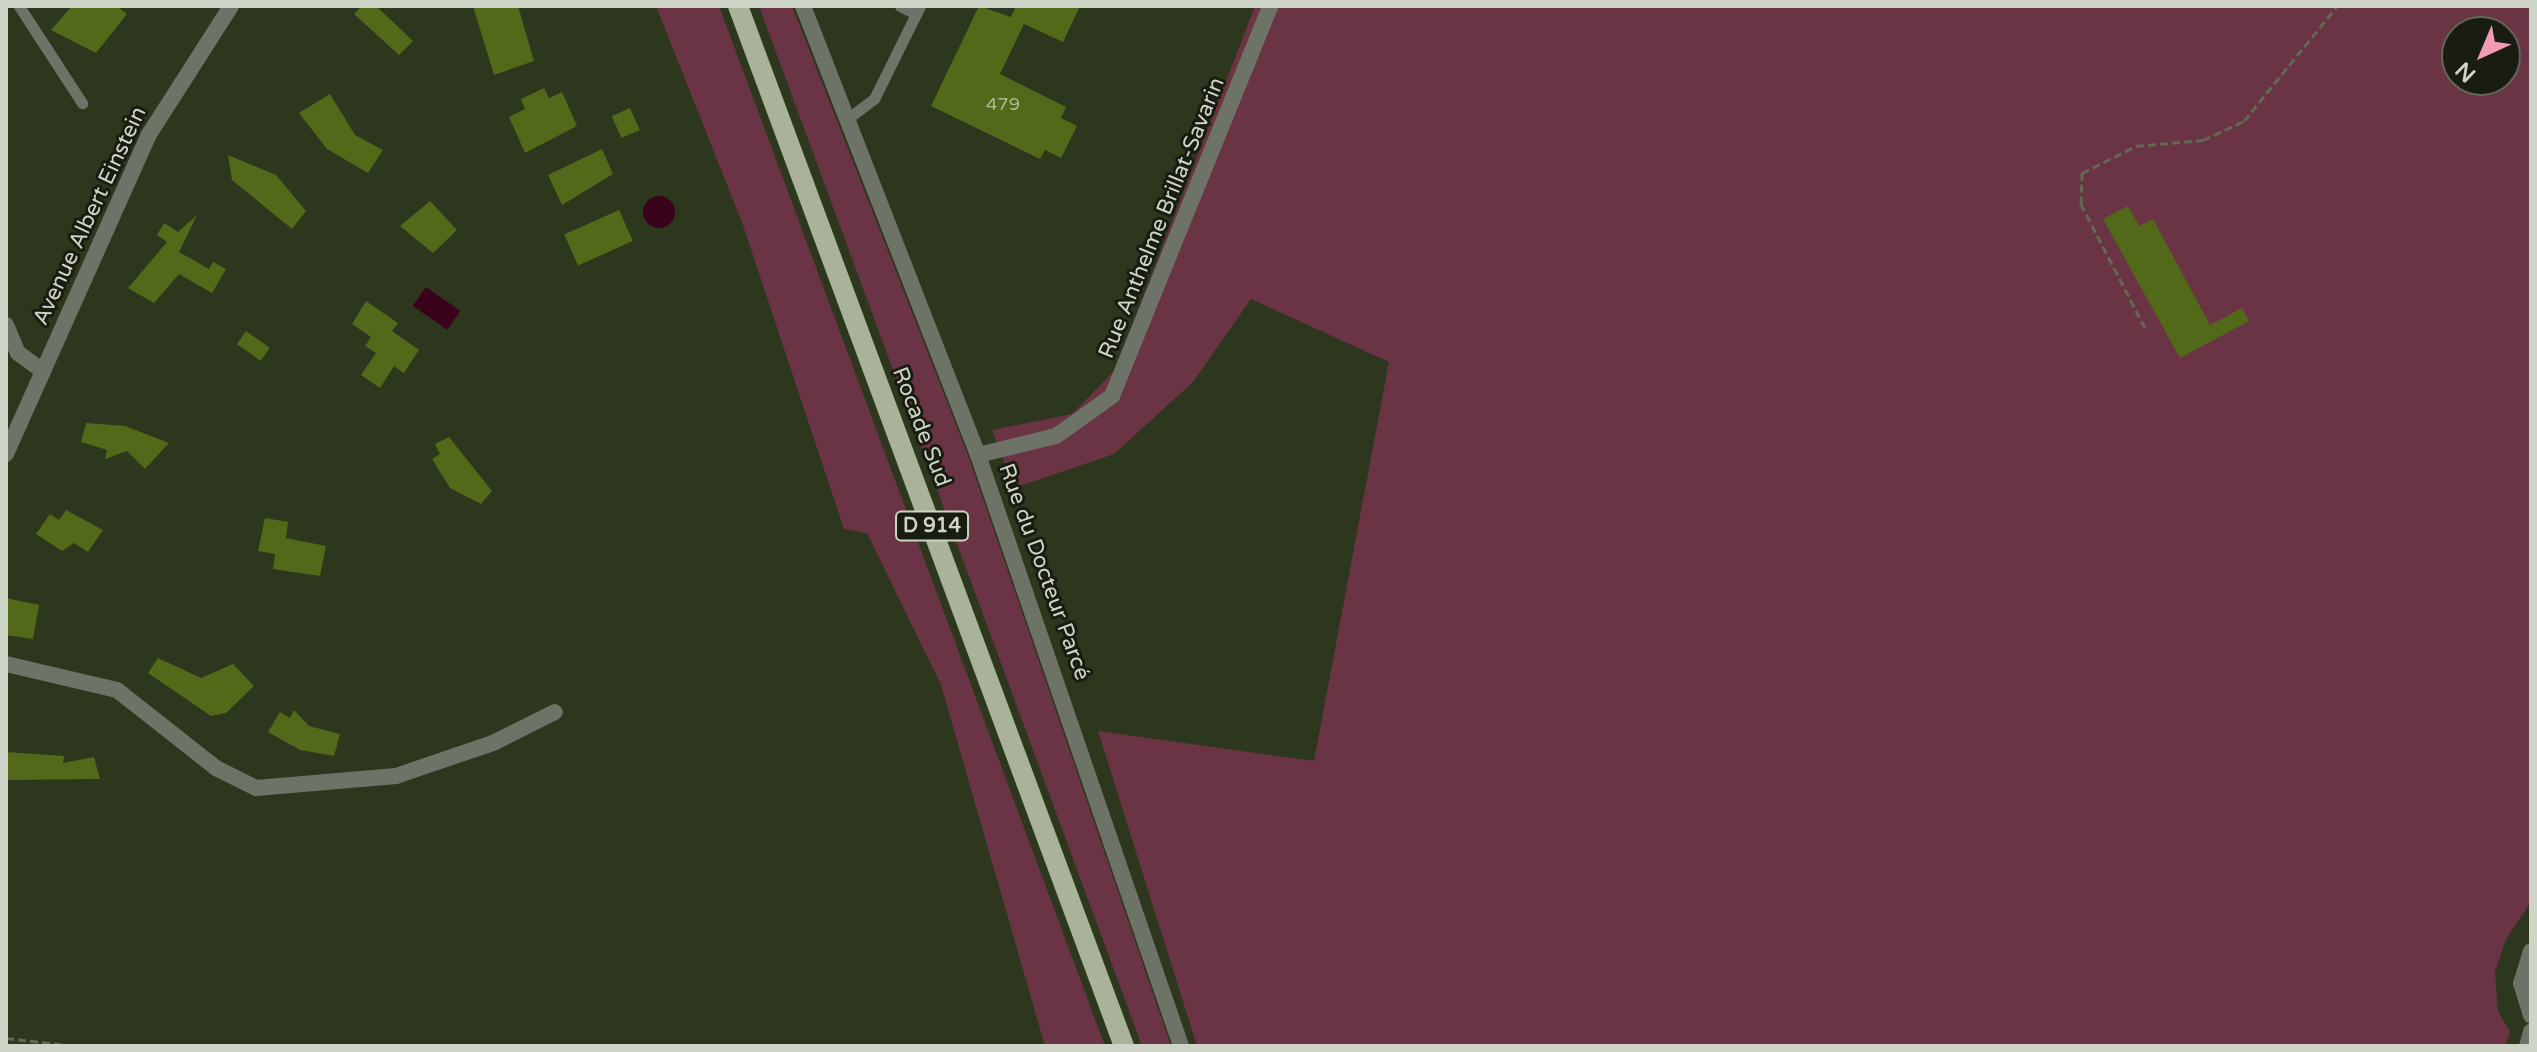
<!DOCTYPE html>
<meta charset="utf-8">
<style>
body{margin:0}
#map{position:relative;width:2537px;height:1052px;overflow:hidden;background:#2d371d;font-family:"Varela Round",sans-serif}
div>[style]{position:absolute}
[style*='--x']{left:calc(var(--x)*1px);top:calc(var(--y)*1px);width:calc(var(--w)*1px);rotate:calc(var(--a)*1deg)}
.green>*{inset:0;background:#6b3445}
.water>*{inset:0;background:#3b031b;transform-origin:0 0}
.round{border-radius:50%}
.building>*{inset:0;background:#516918;transform-origin:0 0}
.path>*{height:3px;margin-top:-1.5px;transform-origin:0;background:repeating-linear-gradient(90deg,#606952 0 8px,transparent 0 12px)}
.service>*{height:11px;margin:-5.5px;padding:0 5.5px;transform-origin:5.5px;border-radius:5.5px;background:#6e7367}
.minor>*{height:16px;margin:-8px;padding:0 8px;transform-origin:8px;border-radius:8px;background:#6e7367}
.tertiary>*{height:16px;margin:-8px;padding:0 8px;transform-origin:8px;border-radius:8px;background:#6e7367}
.primary>*{height:20px;margin:-10px;padding:0 10px;transform-origin:10px;border-radius:10px;background:#a9b399}
span{translate:-50% -50%;white-space:nowrap;text-align:center;line-height:1.15;-webkit-text-stroke:6px #181c11;paint-order:stroke}
.number-label{font-size:18px;color:#b0ba9a}
.number-label span{-webkit-text-stroke-width:0}
.shield-label span{padding:2px 6px;background:#181c11;border:2px solid;border-radius:6px;-webkit-text-stroke-width:0}
.shield-label{font-size:20px;color:#cfd5c6;font-weight:700}
.street-label{font-size:22px;color:#cfd5c6}
.frame{position:absolute;inset:0;border:8px solid #cfd5c6;pointer-events:none}
.north{position:absolute;left:2441px;top:16px;width:80px;height:80px;box-sizing:border-box;background:#181c11;border:2px solid #616659;border-radius:50%;rotate:224deg;font-size:22px;font-weight:700;line-height:32px;text-align:center;color:#cfd5c6}
.north::after{content:'';display:block;margin:auto;width:28px;height:36px;background:#f19ab3;clip-path:polygon(50% 0,100% 100%,50% 72%,0 100%)}
</style>
<div id="map">
<div class="green">
<div style="clip-path:polygon(656px 6px,719px 6px,1105px 1046px,1045px 1046px,941px 685px,867px 533px,844px 529px,743px 225px)"></div>
<div style="clip-path:polygon(759px 6px,792px 6px,969px 458px,1171px 1046px,1142px 1046px)"></div>
<div style="clip-path:polygon(evenodd,1255px 6px,2531px 6px,2531px 902px,2506px 939px,2495px 972px,2498px 1011px,2510px 1032px,2505px 1046px,1197px 1046px,1098px 731px,1314px 761px,1389px 362px,1251px 299px,1193px 382px,1114px 454px,1014px 488px,992px 430px,1072px 414px,1115px 370px,1255px 6px,2457px 32px,2505px 32px,2505px 80px,2457px 80px,2457px 32px)"></div>
</div>
<div class="water">
<div class="round" style="left:643px;top:196px;width:32px;height:32px"></div>
<div style="left:426px;top:287px;width:42px;height:23px;rotate:35deg"></div>
</div>
<div class="building">
<div style="clip-path:polygon(72px 6px,116px 6px,127px 14px,96px 53px,51px 30px)"></div>
<div style="clip-path:polygon(362px 6px,376px 6px,413px 41px,399px 55px,354px 14px)"></div>
<div style="clip-path:polygon(473px 6px,518px 6px,534px 61px,494px 75px)"></div>
<div style="clip-path:polygon(979px 6px,1011px 17px,1016px 6px,1080px 6px,1063px 42px,1024px 24px,1000px 74px,1066px 107px,1061px 118px,1077px 126px,1061px 158px,1045px 150px,1040px 159px,931px 106px)"></div>
<div style="clip-path:polygon(544px 88px,549px 98px,562px 92px,577px 126px,525px 153px,509px 117px,525px 109px,521px 99px)"></div>
<div style="clip-path:polygon(330px 94px,355px 135px,383px 150px,368px 173px,327px 149px,299px 113px)"></div>
<div style="left:630px;top:108px;width:24px;height:20px;rotate:66deg"></div>
<div style="clip-path:polygon(602px 149px,613px 174px,562px 205px,548px 175px)"></div>
<div style="clip-path:polygon(228px 155px,276px 175px,306px 211px,292px 229px,232px 180px)"></div>
<div style="clip-path:polygon(430px 201px,457px 230px,433px 253px,400px 226px)"></div>
<div style="clip-path:polygon(2128px 206px,2139px 226px,2153px 219px,2210px 325px,2242px 308px,2249px 321px,2180px 358px,2103px 219px)"></div>
<div style="left:619px;top:210px;width:34px;height:60px;rotate:66deg"></div>
<div style="clip-path:polygon(197px 215px,179px 252px,209px 269px,213px 262px,226px 269px,212px 293px,179px 274px,154px 303px,128px 288px,167px 242px,157px 235px,164px 223px,178px 232px)"></div>
<div style="clip-path:polygon(366px 301px,398px 323px,392px 331px,419px 350px,404px 373px,394px 366px,380px 388px,361px 375px,376px 353px,365px 346px,371px 337px,352px 324px)"></div>
<div style="left:246px;top:331px;width:29px;height:16px;rotate:35deg"></div>
<div style="clip-path:polygon(86px 423px,125px 426px,169px 443px,145px 469px,127px 451px,105px 459px,107px 450px,81px 442px)"></div>
<div style="clip-path:polygon(449px 437px,492px 491px,481px 504px,450px 488px,432px 459px,440px 454px,435px 444px)"></div>
<div style="clip-path:polygon(66px 510px,103px 530px,88px 552px,74px 543px,62px 551px,36px 534px,50px 514px,59px 520px)"></div>
<div style="clip-path:polygon(265px 518px,288px 522px,286px 538px,326px 546px,320px 576px,273px 569px,275px 554px,258px 551px)"></div>
<div style="clip-path:polygon(6px 598px,39px 605px,33px 639px,6px 635px)"></div>
<div style="clip-path:polygon(158px 658px,201px 678px,233px 664px,254px 686px,226px 713px,211px 716px,148px 673px)"></div>
<div style="clip-path:polygon(294px 710px,309px 726px,340px 734px,334px 756px,300px 750px,268px 732px,280px 712px,290px 718px)"></div>
<div style="clip-path:polygon(6px 752px,64px 756px,63px 763px,94px 757px,100px 779px,6px 780px)"></div>
</div>
<div class="path">
<div style="--x:2145;--y:328;--w:140;--a:-117.3"></div>
<div style="--x:2081;--y:204;--w:31;--a:-88"></div>
<div style="--x:2082;--y:173;--w:60;--a:-26.6"></div>
<div style="--x:2136;--y:146;--w:67;--a:-5.1"></div>
<div style="--x:2203;--y:140;--w:45;--a:-24.9"></div>
<div style="--x:2244;--y:121;--w:148;--a:-51"></div>
<div style="--x:6;--y:1038;--w:70;--a:6.5"></div>
</div>
<div class="service">
<div style="--x:19;--y:6;--w:116;--a:57"></div>
<div style="--x:900;--y:6;--w:18;--a:27"></div>
<div style="--x:847;--y:119;--w:34;--a:-37"></div>
<div style="--x:874;--y:99;--w:104;--a:-63.7"></div>
</div>
<div class="minor">
<div style="--x:803;--y:6;--w:482;--a:68.7"></div>
<div style="--x:978;--y:455;--w:625;--a:71.04"></div>
<div style="--x:6;--y:325;--w:30;--a:67"></div>
<div style="--x:18;--y:353;--w:31;--a:36"></div>
<div style="--x:6;--y:454;--w:348;--a:-65.9"></div>
<div style="--x:148;--y:136;--w:154;--a:-57.4"></div>
<div style="--x:978;--y:455;--w:80;--a:-13.7"></div>
<div style="--x:1056;--y:436;--w:69;--a:-35.5"></div>
<div style="--x:1112;--y:396;--w:421;--a:-67.9"></div>
<div style="--x:6;--y:664;--w:114;--a:13.2"></div>
<div style="--x:117;--y:690;--w:126;--a:38.2"></div>
<div style="--x:216;--y:768;--w:45;--a:26.6"></div>
<div style="--x:256;--y:788;--w:141;--a:-4.9"></div>
<div style="--x:396;--y:776;--w:102;--a:-18.8"></div>
<div style="--x:493;--y:743;--w:69;--a:-26.6"></div>
</div>
<div class="tertiary">
<div style="--x:2531;--y:951;--w:34;--a:107"></div>
<div style="--x:2521;--y:983;--w:34;--a:73"></div>
<div style="--x:2527;--y:1046;--w:15;--a:-74"></div>
</div>
<div class="primary">
<div style="--x:738;--y:6;--w:1109;--a:69.64"></div>
</div>
<div class="number-label">
<span style="left:1003px;top:104px">479</span>
</div>
<div class="shield-label">
<span style="left:932px;top:526px">D 914</span>
</div>
<div class="street-label">
<span style="left:90px;top:216px;rotate:-65deg">Avenue Albert Einstein</span>
<span style="left:1162px;top:218px;rotate:-68deg">Rue Anthelme Brillat-Savarin</span>
<span style="left:921px;top:427px;rotate:69deg">Rocade Sud</span>
<span style="left:1044px;top:572px;rotate:70deg">Rue du Docteur Parcé</span>
</div>
<div class="frame"></div>
<div class="north">N</div>
</div>
